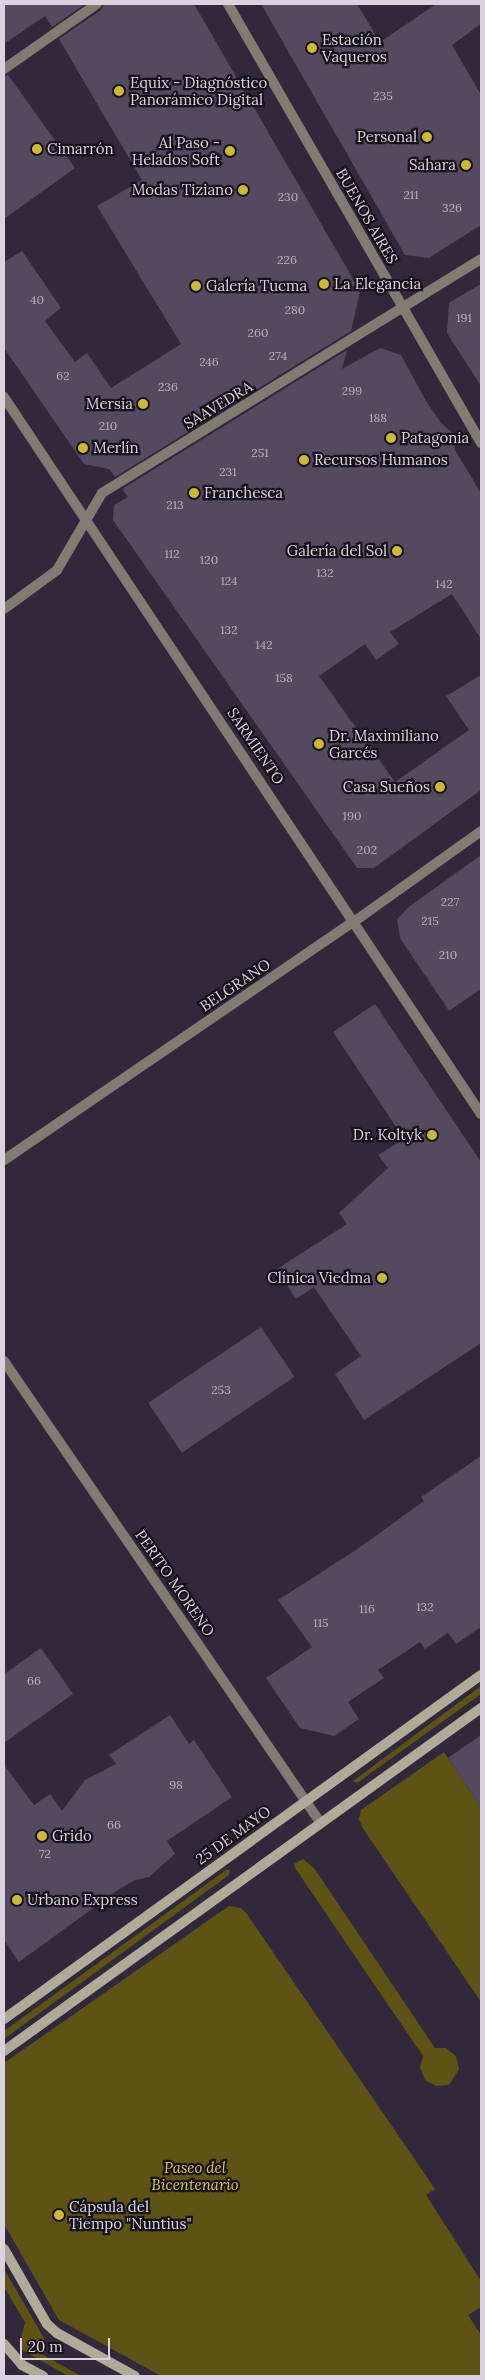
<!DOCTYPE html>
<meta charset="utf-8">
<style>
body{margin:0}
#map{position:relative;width:485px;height:2380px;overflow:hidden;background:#32283c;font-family:Lora,serif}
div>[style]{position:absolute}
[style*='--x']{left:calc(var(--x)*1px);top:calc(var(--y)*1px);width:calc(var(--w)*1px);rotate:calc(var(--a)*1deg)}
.green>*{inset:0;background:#5e5314}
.building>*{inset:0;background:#544a60;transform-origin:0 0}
.street>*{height:10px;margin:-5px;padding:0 5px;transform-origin:5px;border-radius:5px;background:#7f7d72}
.secondary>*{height:10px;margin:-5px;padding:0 5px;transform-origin:5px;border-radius:5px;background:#aeab98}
.dots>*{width:14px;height:14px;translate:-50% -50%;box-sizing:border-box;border:2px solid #17131c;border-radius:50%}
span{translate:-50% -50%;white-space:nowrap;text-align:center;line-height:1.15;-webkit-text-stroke:4.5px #17131c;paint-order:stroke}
.number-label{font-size:12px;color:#b8b1c0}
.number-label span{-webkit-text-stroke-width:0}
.poi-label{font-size:15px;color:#d9d3e0}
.left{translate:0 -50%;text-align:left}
.right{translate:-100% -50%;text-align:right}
.street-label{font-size:15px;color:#d9d3e0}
.park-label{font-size:15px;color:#ddc74d;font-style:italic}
.frame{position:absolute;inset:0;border:5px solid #d9d3e0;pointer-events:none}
.scale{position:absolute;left:20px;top:2338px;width:90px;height:22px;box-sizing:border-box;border:2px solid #d9d3e0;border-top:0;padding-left:6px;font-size:15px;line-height:18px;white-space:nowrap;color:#d9d3e0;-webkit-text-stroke:4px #17131c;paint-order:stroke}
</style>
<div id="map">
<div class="green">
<div style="clip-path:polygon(481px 1686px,481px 1694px,357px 1783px,353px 1781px)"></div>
<div style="clip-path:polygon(444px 1752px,481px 1807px,481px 2002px,362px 1827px,359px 1819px,361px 1810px)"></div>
<div style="clip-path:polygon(303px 1859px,314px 1868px,435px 2048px,446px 2048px,456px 2056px,459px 2069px,449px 2085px,436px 2086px,425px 2080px,420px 2068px,423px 2056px,295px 1868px,294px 1864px)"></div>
<div style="clip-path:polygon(226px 1870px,230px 1870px,229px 1875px,4px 2039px,4px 2031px)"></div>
<div style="clip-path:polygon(229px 1906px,241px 1908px,247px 1914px,435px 2189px,426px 2195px,481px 2281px,481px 2307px,468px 2315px,481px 2335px,481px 2376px,161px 2376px,59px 2320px,4px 2224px,4px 2063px)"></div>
<div style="clip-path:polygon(4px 2269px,44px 2338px,40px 2353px,81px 2376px,68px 2376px,19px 2348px,25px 2322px,4px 2287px)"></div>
</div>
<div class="building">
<div style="clip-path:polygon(4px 4px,85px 4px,52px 27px,45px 16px,4px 44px)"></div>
<div style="clip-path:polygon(104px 4px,194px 4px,360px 291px,351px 331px,115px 477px,109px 469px,84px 464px,4px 348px,4px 262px,22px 251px,61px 308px,45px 321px,75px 362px,87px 353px,111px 388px,181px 344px,97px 206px,142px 180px,59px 39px,101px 10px)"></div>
<div style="clip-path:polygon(261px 4px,357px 4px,380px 42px,436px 4px,481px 4px,481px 24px,452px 45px,481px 95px,481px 225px,429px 258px,405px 255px)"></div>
<div style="clip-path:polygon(8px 75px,75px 168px,4px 219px,4px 76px)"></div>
<div style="clip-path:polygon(481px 284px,481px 386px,447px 333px,449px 303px)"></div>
<div style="clip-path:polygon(380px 348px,401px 355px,426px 401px,441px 423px,453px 433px,455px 450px,481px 493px,481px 639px,452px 594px,390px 632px,399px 644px,376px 660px,365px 644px,319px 676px,395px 782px,469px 730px,446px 696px,481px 675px,481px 790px,374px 868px,357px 868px,113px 520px,114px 505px,128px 497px,122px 489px,347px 350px,342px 369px)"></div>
<div style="clip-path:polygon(481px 855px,481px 989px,449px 1011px,400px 938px,397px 919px,410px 906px)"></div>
<div style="clip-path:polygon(375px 1004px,481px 1162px,481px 1343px,364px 1420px,335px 1374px,361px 1356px,314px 1287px,296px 1299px,277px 1269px,347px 1224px,339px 1213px,388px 1168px,378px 1155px,404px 1139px,333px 1032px)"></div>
<div style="left:261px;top:1327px;width:60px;height:136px;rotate:56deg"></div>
<div style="clip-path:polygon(481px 1456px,481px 1627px,456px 1644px,448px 1633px,425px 1649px,420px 1642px,378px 1670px,384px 1678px,348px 1702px,359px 1719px,334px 1736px,300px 1728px,266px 1678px,312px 1647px,278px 1600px,356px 1550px,424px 1501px,421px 1497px)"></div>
<div style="clip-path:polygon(41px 1648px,73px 1694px,4px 1743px,4px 1674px)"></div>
<div style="clip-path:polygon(170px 1715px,189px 1744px,194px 1740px,232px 1797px,167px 1841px,175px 1854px,149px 1877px,135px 1880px,118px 1890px,19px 1962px,4px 1940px,4px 1765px,34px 1805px,50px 1794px,62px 1811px,85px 1780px,116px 1764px,109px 1755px)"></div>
<div style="clip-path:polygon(481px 1735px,481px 1807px,448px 1758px)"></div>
</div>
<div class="street">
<div style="--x:228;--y:4;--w:507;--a:60.04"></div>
<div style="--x:4;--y:69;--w:113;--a:-35"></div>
<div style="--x:4;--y:397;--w:861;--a:56.37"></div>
<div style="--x:4;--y:609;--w:66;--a:-36.3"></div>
<div style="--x:57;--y:570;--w:89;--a:-59.7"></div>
<div style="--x:102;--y:493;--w:445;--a:-31.7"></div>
<div style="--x:4;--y:1160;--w:425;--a:-34.3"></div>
<div style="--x:355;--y:921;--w:155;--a:-35.5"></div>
<div style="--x:4;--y:1361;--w:559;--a:55.57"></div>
</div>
<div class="secondary">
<div style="--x:4;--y:2019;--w:588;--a:-35.8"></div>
<div style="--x:4;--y:2051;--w:588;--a:-35.72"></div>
<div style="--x:4;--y:2249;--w:86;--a:60.2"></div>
<div style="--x:47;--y:2324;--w:13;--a:42"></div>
<div style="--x:57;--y:2333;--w:89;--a:28.9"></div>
<div style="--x:4;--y:2344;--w:28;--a:49"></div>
<div style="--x:22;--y:2365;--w:24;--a:28"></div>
</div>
<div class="dots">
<div style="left:312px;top:48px;background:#ceb837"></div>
<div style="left:119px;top:91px;background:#ceb837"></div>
<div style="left:427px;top:137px;background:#ceb837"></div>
<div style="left:37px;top:149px;background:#ceb837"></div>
<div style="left:230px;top:151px;background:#ceb837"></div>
<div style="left:466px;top:165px;background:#ceb837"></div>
<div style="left:243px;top:190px;background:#ceb837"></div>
<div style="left:324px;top:284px;background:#ceb837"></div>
<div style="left:196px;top:286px;background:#ceb837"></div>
<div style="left:143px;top:404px;background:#ceb837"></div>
<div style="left:391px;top:438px;background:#ceb837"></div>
<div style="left:83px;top:448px;background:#ceb837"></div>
<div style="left:304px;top:460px;background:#ceb837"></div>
<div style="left:194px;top:493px;background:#ceb837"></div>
<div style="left:397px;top:551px;background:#ceb837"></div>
<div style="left:319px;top:744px;background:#ceb837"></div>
<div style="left:440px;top:787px;background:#ceb837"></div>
<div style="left:432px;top:1135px;background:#ceb837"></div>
<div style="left:382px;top:1278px;background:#ceb837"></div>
<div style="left:42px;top:1836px;background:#ceb837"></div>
<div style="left:17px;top:1900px;background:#ceb837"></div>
<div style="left:59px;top:2215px;background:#ceb837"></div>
</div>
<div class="number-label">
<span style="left:383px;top:96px">235</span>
<span style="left:411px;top:195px">211</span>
<span style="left:288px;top:197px">230</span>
<span style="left:452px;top:208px">326</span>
<span style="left:287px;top:260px">226</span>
<span style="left:37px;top:300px">40</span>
<span style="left:295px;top:310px">280</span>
<span style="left:464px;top:318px">191</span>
<span style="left:258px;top:333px">260</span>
<span style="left:278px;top:356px">274</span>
<span style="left:209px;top:362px">246</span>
<span style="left:63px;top:376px">62</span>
<span style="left:168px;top:387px">236</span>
<span style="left:352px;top:391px">299</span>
<span style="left:378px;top:418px">188</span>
<span style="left:108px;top:426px">210</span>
<span style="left:260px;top:453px">251</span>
<span style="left:228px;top:472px">231</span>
<span style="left:175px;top:505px">213</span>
<span style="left:172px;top:554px">112</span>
<span style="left:209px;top:560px">120</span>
<span style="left:325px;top:573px">132</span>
<span style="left:229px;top:581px">124</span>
<span style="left:444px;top:584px">142</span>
<span style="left:229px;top:630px">132</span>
<span style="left:264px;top:645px">142</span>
<span style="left:284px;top:678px">158</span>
<span style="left:352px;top:816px">190</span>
<span style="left:367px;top:850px">202</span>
<span style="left:450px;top:902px">227</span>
<span style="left:430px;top:921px">215</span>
<span style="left:448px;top:955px">210</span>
<span style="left:221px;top:1390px">253</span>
<span style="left:425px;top:1607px">132</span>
<span style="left:367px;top:1609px">116</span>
<span style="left:321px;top:1623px">115</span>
<span style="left:34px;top:1681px">66</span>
<span style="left:176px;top:1785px">98</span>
<span style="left:114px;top:1825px">66</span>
<span style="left:45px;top:1854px">72</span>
</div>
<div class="poi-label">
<span class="left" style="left:322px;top:48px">Estación<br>Vaqueros</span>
<span class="left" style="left:130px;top:91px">Equix - Diagnóstico<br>Panorámico Digital</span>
<span class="right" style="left:417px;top:137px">Personal</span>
<span class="right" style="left:220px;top:151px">Al Paso -<br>Helados Soft</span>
<span class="left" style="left:47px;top:149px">Cimarrón</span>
<span class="right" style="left:456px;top:165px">Sahara</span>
<span class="right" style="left:233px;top:190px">Modas Tiziano</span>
<span class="left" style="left:334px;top:284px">La Elegancia</span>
<span class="left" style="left:206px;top:286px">Galería Tucma</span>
<span class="right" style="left:133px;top:404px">Mersia</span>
<span class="left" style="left:401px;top:438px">Patagonia</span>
<span class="left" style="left:93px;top:448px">Merlín</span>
<span class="left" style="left:314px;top:460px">Recursos Humanos</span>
<span class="left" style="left:204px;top:493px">Franchesca</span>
<span class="right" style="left:387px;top:551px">Galería del Sol</span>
<span class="left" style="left:329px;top:744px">Dr. Maximiliano<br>Garcés</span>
<span class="right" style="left:430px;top:787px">Casa Sueños</span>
<span class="right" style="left:422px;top:1135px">Dr. Koltyk</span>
<span class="right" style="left:371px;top:1278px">Clínica Viedma</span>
<span class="left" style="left:52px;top:1836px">Grido</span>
<span class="left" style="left:27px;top:1900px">Urbano Express</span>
<span class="left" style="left:69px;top:2215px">Cápsula del<br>Tiempo "Nuntius"</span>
</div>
<div class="street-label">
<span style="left:367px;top:216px;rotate:60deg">BUENOS AIRES</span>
<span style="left:218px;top:405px;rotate:-31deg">SAAVEDRA</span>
<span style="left:256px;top:746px;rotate:56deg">SARMIENTO</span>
<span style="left:235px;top:985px;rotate:-34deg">BELGRANO</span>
<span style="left:175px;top:1583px;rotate:55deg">PERITO MORENO</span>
<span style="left:233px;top:1835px;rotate:-36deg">25 DE MAYO</span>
</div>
<div class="park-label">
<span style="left:195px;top:2176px">Paseo del<br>Bicentenario</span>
</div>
<div class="frame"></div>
<div class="scale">20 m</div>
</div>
